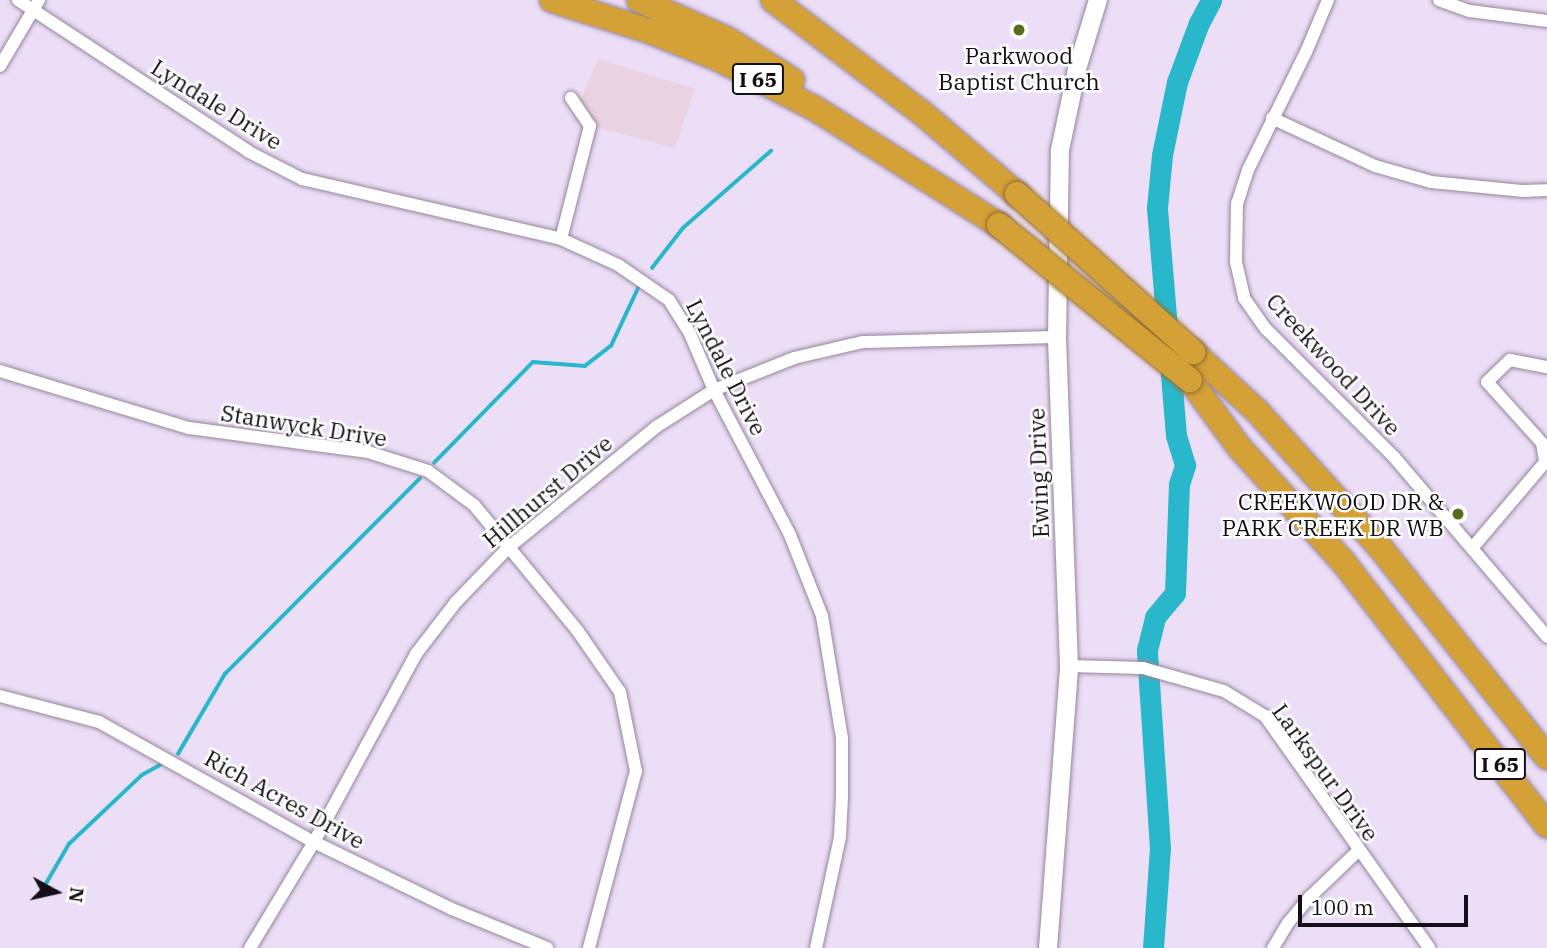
<!DOCTYPE html>
<style>
body{margin:0}
#map{position:relative;width:1547px;height:948px;overflow:hidden;background:#eddef7;font-family:"IBM Plex Serif",serif}
div>[style]{position:absolute}
[style*='--x']{left:calc(var(--x)*1px);top:calc(var(--y)*1px);width:calc(var(--w)*1px);rotate:calc(var(--a)*1deg)}
.industrial>*{inset:0;background:#ead3e0}
.stream>*{height:3.5px;margin:-1.75px;padding:0 1.75px;transform-origin:1.75px;border-radius:1.75px;background:#29b7cb}
.river>*{height:21px;margin:-10.5px;padding:0 10.5px;transform-origin:10.5px;border-radius:10.5px;background:#29b7cb}
.roads{filter:drop-shadow(0 0 2px #95869d) drop-shadow(0 0 2px #95869d)}
.street>*{height:12px;margin:-6px;padding:0 6px;transform-origin:6px;border-radius:6px;background:#fff}
.secondary>*{height:18px;margin:-9px;padding:0 9px;transform-origin:9px;border-radius:9px;background:#fff}
.highway>*{height:24px;margin:-12px;padding:0 12px;transform-origin:12px;border-radius:12px;background:#d4a137}
.bridges{filter:drop-shadow(0 0 2px #916e2c) drop-shadow(0 0 2px #916e2c)}
.highway-bridge>*{height:24px;margin:-12px;padding:0 12px;transform-origin:12px;border-radius:12px;background:#d4a137}
.dots>*{width:19px;height:19px;translate:-50% -50%;box-sizing:border-box;border:4px solid #fff;border-radius:50%}
span{translate:-50% -50%;white-space:nowrap;text-align:center;line-height:1.15;-webkit-text-stroke:5px #fff;paint-order:stroke}
.shield-label span{padding:2px 5px;background:#fff;border:2px solid;border-radius:5px;-webkit-text-stroke-width:0}
.shield-label{font-size:21px;color:#140f17;font-weight:700}
.poi-label{font-size:23px;color:#140f17}
.right{translate:-100% -50%;text-align:right}
.street-label{font-size:23px;color:#140f17}
.north{position:absolute;left:21px;top:857px;width:70px;height:70px;-webkit-text-stroke:5px #fff;paint-order:stroke;rotate:98deg;font-size:19px;font-weight:700;line-height:28px;text-align:center;color:#140f17}
.north::after{content:'';display:block;margin:auto;width:24px;height:32px;background:#140f17;clip-path:polygon(50% 0,100% 100%,50% 72%,0 100%)}
.scale{position:absolute;left:1298px;top:895px;width:170px;height:32px;box-sizing:border-box;border:4px solid #140f17;border-top:0;padding-left:9px;font-size:21px;line-height:24px;white-space:nowrap;color:#140f17;-webkit-text-stroke:5px #fff;paint-order:stroke}
</style>
<div id="map">
<div class="industrial">
<div style="clip-path:polygon(598px 59px,695px 89px,675px 148px,572px 121px)"></div>
</div>
<div class="stream">
<div style="--x:652;--y:268;--w:51;--a:-52.2"></div>
<div style="--x:683;--y:228;--w:117;--a:-41.2"></div>
<div style="--x:434;--y:463;--w:141;--a:-45.6"></div>
<div style="--x:533;--y:362;--w:52;--a:4.4"></div>
<div style="--x:585;--y:366;--w:33;--a:-38"></div>
<div style="--x:611;--y:346;--w:68;--a:-64.9"></div>
<div style="--x:178;--y:754;--w:93;--a:-59.6"></div>
<div style="--x:225;--y:674;--w:276;--a:-45.1"></div>
<div style="--x:40;--y:894;--w:58;--a:-59.9"></div>
<div style="--x:69;--y:844;--w:100;--a:-43.4"></div>
<div style="--x:142;--y:775;--w:21;--a:-29"></div>
</div>
<div class="river">
<div style="--x:1153;--y:948;--w:100;--a:-86"></div>
<div style="--x:1160;--y:848;--w:198;--a:-93.8"></div>
<div style="--x:1147;--y:650;--w:34;--a:-76"></div>
<div style="--x:1155;--y:617;--w:31;--a:-50"></div>
<div style="--x:1175;--y:593;--w:109;--a:-87.9"></div>
<div style="--x:1179;--y:484;--w:20;--a:-72"></div>
<div style="--x:1185;--y:465;--w:31;--a:-107"></div>
<div style="--x:1176;--y:435;--w:228;--a:-94.8"></div>
<div style="--x:1157;--y:208;--w:53;--a:-84.6"></div>
<div style="--x:1162;--y:155;--w:75;--a:-78.4"></div>
<div style="--x:1177;--y:82;--w:63;--a:-69.6"></div>
<div style="--x:1199;--y:23;--w:26;--a:-62"></div>
</div>
<div class="roads">
<div class="street">
<div style="--x:18;--y:0;--w:277;--a:33.3"></div>
<div style="--x:249;--y:152;--w:59;--a:27"></div>
<div style="--x:302;--y:179;--w:266;--a:13"></div>
<div style="--x:561;--y:239;--w:63;--a:24.5"></div>
<div style="--x:618;--y:265;--w:62;--a:34.5"></div>
<div style="--x:669;--y:300;--w:40;--a:58"></div>
<div style="--x:690;--y:334;--w:61;--a:66.8"></div>
<div style="--x:714;--y:390;--w:164;--a:62.3"></div>
<div style="--x:790;--y:535;--w:87;--a:68.4"></div>
<div style="--x:822;--y:616;--w:124;--a:80.7"></div>
<div style="--x:842;--y:738;--w:59;--a:90"></div>
<div style="--x:842;--y:797;--w:40;--a:92.9"></div>
<div style="--x:840;--y:837;--w:114;--a:102.2"></div>
<div style="--x:1328;--y:0;--w:56;--a:112.9"></div>
<div style="--x:1306;--y:52;--w:131;--a:116.2"></div>
<div style="--x:1248;--y:170;--w:35;--a:108"></div>
<div style="--x:1237;--y:203;--w:59;--a:91"></div>
<div style="--x:1236;--y:262;--w:37;--a:77"></div>
<div style="--x:1244;--y:298;--w:38;--a:55"></div>
<div style="--x:1266;--y:329;--w:181;--a:45"></div>
<div style="--x:1394;--y:457;--w:236;--a:49.6"></div>
<div style="--x:1439;--y:0;--w:33;--a:20"></div>
<div style="--x:1470;--y:11;--w:78;--a:7.4"></div>
<div style="--x:0;--y:66;--w:77;--a:-59.4"></div>
<div style="--x:1272;--y:118;--w:114;--a:25"></div>
<div style="--x:1375;--y:166;--w:58;--a:15.9"></div>
<div style="--x:1431;--y:182;--w:91;--a:5.6"></div>
<div style="--x:1522;--y:191;--w:25;--a:-2"></div>
<div style="--x:561;--y:239;--w:117;--a:-75.6"></div>
<div style="--x:590;--y:126;--w:34;--a:-124"></div>
<div style="--x:0;--y:371;--w:197;--a:16.8"></div>
<div style="--x:189;--y:428;--w:181;--a:7.6"></div>
<div style="--x:368;--y:452;--w:63;--a:17.6"></div>
<div style="--x:428;--y:471;--w:57;--a:36.5"></div>
<div style="--x:474;--y:505;--w:162;--a:50.5"></div>
<div style="--x:577;--y:630;--w:75;--a:55.3"></div>
<div style="--x:620;--y:692;--w:81;--a:78.6"></div>
<div style="--x:636;--y:771;--w:183;--a:104.9"></div>
<div style="--x:1545;--y:461;--w:18;--a:-99"></div>
<div style="--x:1542;--y:443;--w:82;--a:-132"></div>
<div style="--x:1487;--y:382;--w:32;--a:-44"></div>
<div style="--x:1510;--y:360;--w:38;--a:11"></div>
<div style="--x:1473;--y:547;--w:114;--a:-49.6"></div>
<div style="--x:1069;--y:666;--w:74;--a:1.5"></div>
<div style="--x:1143;--y:668;--w:84;--a:15.9"></div>
<div style="--x:1224;--y:691;--w:48;--a:31.4"></div>
<div style="--x:1265;--y:716;--w:284;--a:54.7"></div>
<div style="--x:0;--y:696;--w:102;--a:14.7"></div>
<div style="--x:99;--y:722;--w:246;--a:29.2"></div>
<div style="--x:314;--y:842;--w:153;--a:25.9"></div>
<div style="--x:452;--y:909;--w:103;--a:22.3"></div>
<div style="--x:250;--y:948;--w:124;--a:-58.9"></div>
<div style="--x:314;--y:842;--w:214;--a:-61.5"></div>
<div style="--x:416;--y:654;--w:66;--a:-52.4"></div>
<div style="--x:456;--y:602;--w:76;--a:-46.1"></div>
<div style="--x:509;--y:547;--w:190;--a:-39.2"></div>
<div style="--x:656;--y:427;--w:69;--a:-32.5"></div>
<div style="--x:714;--y:390;--w:86;--a:-21.8"></div>
<div style="--x:794;--y:358;--w:71;--a:-13.1"></div>
<div style="--x:863;--y:342;--w:194;--a:-1.5"></div>
<div style="--x:1273;--y:948;--w:29;--a:-59"></div>
<div style="--x:1288;--y:923;--w:35;--a:-50"></div>
<div style="--x:1311;--y:896;--w:65;--a:-43.8"></div>
</div>
<div class="secondary">
<div style="--x:1048;--y:948;--w:283;--a:-85.7"></div>
<div style="--x:1069;--y:666;--w:329;--a:-92.1"></div>
<div style="--x:1057;--y:337;--w:187;--a:-89.1"></div>
<div style="--x:1060;--y:150;--w:83;--a:-78.1"></div>
<div style="--x:1077;--y:69;--w:72;--a:-73.1"></div>
</div>
<div class="highway">
<div style="--x:552;--y:0;--w:105;--a:17.7"></div>
<div style="--x:652;--y:32;--w:70;--a:21.8"></div>
<div style="--x:717;--y:58;--w:111;--a:27.3"></div>
<div style="--x:816;--y:109;--w:217;--a:32.4"></div>
<div style="--x:639;--y:0;--w:96;--a:23.9"></div>
<div style="--x:727;--y:39;--w:77;--a:32.2"></div>
<div style="--x:773;--y:0;--w:187;--a:37.2"></div>
<div style="--x:922;--y:113;--w:125;--a:40.5"></div>
<div style="--x:1193;--y:352;--w:87;--a:42.7"></div>
<div style="--x:1257;--y:411;--w:182;--a:47.9"></div>
<div style="--x:1379;--y:546;--w:270;--a:51.5"></div>
<div style="--x:1190;--y:380;--w:83;--a:53.8"></div>
<div style="--x:1239;--y:447;--w:156;--a:47.8"></div>
<div style="--x:1344;--y:563;--w:332;--a:52.3"></div>
</div>
</div>
<div class="bridges">
<div class="highway-bridge">
<div style="--x:1017;--y:194;--w:237;--a:41.9"></div>
<div style="--x:999;--y:225;--w:246;--a:39.1"></div>
</div>
</div>
<div class="dots">
<div style="left:1019px;top:30px;background:#586e1e"></div>
<div style="left:1458px;top:514px;background:#586e1e"></div>
</div>
<div class="shield-label">
<span style="left:758px;top:79px">I 65</span>
<span style="left:1500px;top:764px">I 65</span>
</div>
<div class="poi-label">
<span style="left:1019px;top:68px">Parkwood<br>Baptist Church</span>
<span class="right" style="left:1444px;top:514px">CREEKWOOD DR &amp;<br>PARK CREEK DR WB</span>
</div>
<div class="street-label">
<span style="left:217px;top:104px;rotate:32deg">Lyndale Drive</span>
<span style="left:1334px;top:364px;rotate:47deg">Creekwood Drive</span>
<span style="left:727px;top:367px;rotate:63deg">Lyndale Drive</span>
<span style="left:304px;top:425px;rotate:9deg">Stanwyck Drive</span>
<span style="left:1038px;top:473px;rotate:-92deg">Ewing Drive</span>
<span style="left:547px;top:491px;rotate:-40deg">Hillhurst Drive</span>
<span style="left:1326px;top:772px;rotate:54deg">Larkspur Drive</span>
<span style="left:285px;top:799px;rotate:29deg">Rich Acres Drive</span>
</div>
<div class="north">N</div>
<div class="scale">100 m</div>
</div>
